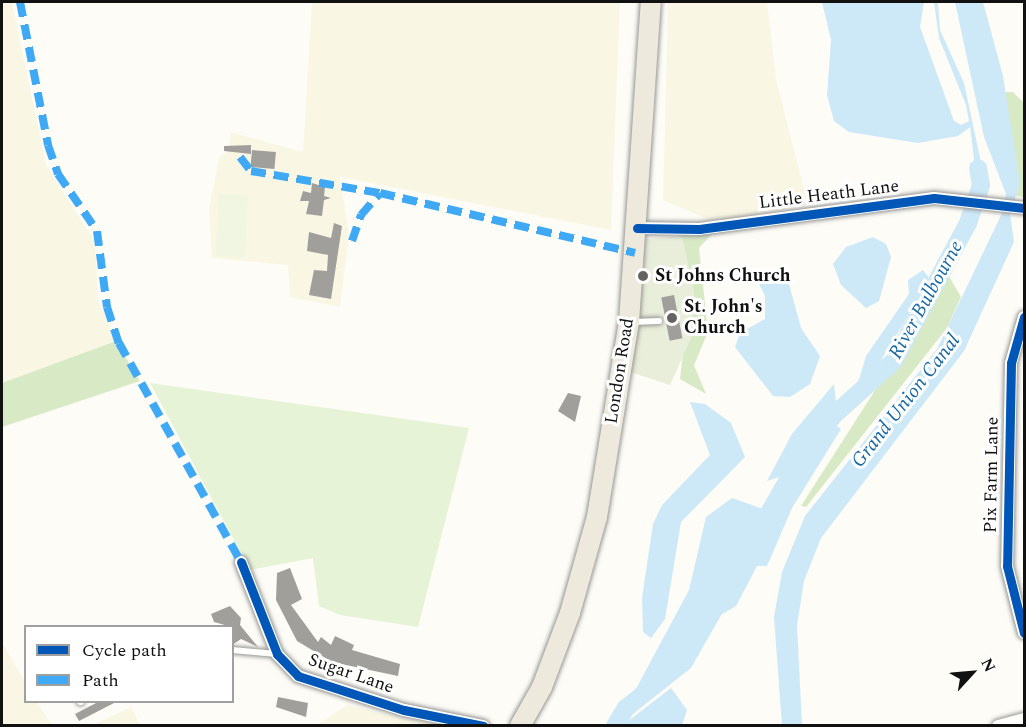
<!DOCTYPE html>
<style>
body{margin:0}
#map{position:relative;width:1026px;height:727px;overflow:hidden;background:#fdfcf7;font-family:Spectral,serif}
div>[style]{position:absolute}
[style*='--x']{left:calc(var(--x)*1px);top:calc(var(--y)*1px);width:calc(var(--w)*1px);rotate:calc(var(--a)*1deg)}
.farmland>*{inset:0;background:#f9f7e4}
.green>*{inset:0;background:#e7f3d7}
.forest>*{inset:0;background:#d8eac5}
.cemetery>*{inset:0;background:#e9eedb}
.pitch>*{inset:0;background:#f0f6e1;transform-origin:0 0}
.water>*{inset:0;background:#cde8f7}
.river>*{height:18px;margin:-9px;padding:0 9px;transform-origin:9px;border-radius:9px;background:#cde8f7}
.building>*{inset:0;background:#a19f9c;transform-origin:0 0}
.roads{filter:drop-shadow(0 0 2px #979795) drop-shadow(0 0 2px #979795)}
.lane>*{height:6px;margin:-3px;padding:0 3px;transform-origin:3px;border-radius:3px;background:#fffffe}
.street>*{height:12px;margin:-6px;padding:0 6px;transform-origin:6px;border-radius:6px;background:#fffffe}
.primary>*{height:20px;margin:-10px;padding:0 10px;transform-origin:10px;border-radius:10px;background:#ede9dc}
.quiet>*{height:8px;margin-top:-4px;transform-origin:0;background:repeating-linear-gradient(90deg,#3fa9f5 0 15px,transparent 0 23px)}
.cycleway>*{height:9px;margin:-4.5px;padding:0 4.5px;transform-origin:4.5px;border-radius:4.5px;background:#0057b8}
.dots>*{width:16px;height:16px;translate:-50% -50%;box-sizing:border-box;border:3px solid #fff;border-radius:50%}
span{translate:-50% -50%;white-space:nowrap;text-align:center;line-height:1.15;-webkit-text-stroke:6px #fff;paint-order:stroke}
.street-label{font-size:18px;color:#111}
.poi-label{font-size:18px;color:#111;font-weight:700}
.left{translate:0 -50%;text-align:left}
.water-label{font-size:20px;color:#1768a6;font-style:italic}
.frame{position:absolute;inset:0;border:3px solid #111;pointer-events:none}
.legend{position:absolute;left:24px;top:625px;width:210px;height:78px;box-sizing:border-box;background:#fff;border:2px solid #a0a0a0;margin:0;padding:8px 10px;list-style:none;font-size:18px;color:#111}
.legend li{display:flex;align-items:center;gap:12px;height:30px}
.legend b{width:30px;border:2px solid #a0a0a0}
.north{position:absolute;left:942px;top:643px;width:60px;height:60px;-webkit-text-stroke:4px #fff;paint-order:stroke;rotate:64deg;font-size:16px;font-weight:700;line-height:24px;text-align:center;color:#111}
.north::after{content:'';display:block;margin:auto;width:21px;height:27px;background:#111;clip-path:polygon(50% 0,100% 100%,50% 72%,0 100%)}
</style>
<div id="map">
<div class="farmland">
<div style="clip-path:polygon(2px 2px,12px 2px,46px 165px,95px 241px,98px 300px,116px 341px,2px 383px)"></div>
<div style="clip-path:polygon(312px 2px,620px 2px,611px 230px,340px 177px,349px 235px,340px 307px,290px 297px,288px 265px,212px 258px,209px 209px,219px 157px,228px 151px,231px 132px,303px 152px)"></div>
<div style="clip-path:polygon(668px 2px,767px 2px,776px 79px,808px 205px,712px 221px,663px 200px)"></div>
<div style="clip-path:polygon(2px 642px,25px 682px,26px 702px,37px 702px,52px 725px,2px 725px)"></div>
<div style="clip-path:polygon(347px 705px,406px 719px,439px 725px,317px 725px)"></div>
<div style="clip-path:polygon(131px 707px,140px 725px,93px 725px)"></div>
</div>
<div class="green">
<div style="clip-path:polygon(150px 383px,469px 428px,418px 627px,340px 615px,319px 606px,313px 558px,250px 570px)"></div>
</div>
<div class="forest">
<div style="clip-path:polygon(1001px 92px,1013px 92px,1024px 103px,1024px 197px,1010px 195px)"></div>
<div style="clip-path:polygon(713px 233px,699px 248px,708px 332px,694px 365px,706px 394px,680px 379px,688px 309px,679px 234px)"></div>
<div style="clip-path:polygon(942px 264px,961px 297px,947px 328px,806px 507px,801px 506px,911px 334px)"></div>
<div style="clip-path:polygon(116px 341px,140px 381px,2px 427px,2px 383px)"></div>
</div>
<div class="cemetery">
<div style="clip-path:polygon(682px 236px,694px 292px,692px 336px,670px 385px,630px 372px,643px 239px)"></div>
</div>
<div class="pitch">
<div style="left:218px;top:194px;width:30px;height:62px;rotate:2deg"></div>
</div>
<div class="water">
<div style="clip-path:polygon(822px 2px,924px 2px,920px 27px,954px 121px,961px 125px,969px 121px,966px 105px,939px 38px,934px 2px,938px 2px,940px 30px,964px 83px,987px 190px,978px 191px,970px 127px,958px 136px,918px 143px,849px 132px,834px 121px,827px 95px,831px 40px)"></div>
<div style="clip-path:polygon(955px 2px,983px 2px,1003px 76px,1020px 184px,1010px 213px,1014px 242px,964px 351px,821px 538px,804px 581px,797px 625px,802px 725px,782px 726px,774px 617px,782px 572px,805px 516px,937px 349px,1004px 209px,1006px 194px,984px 137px)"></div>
<div style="clip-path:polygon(873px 237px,886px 244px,891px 257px,879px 301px,866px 308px,841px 285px,833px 264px,846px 247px)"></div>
<div style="clip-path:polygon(923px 270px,929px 278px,925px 288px,875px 370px,858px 383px,866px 356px,909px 294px,908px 280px)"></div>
<div style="clip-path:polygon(754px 274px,772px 274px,789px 284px,801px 328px,820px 356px,810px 384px,790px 397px,773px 396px,735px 347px,740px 333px,765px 319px,765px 296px)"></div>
<div style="clip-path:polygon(834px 384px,836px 403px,779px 477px,767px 481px,792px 434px)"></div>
<div style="clip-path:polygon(690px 402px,705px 404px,731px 423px,745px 457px,681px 522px,665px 619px,651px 638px,643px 632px,642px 598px,653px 524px,662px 505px,710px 455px)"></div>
<div style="clip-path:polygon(834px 424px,841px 429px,792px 508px,767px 566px,757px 566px,736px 606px,712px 620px,775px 503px)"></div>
<div style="clip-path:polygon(732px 498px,763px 509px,683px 652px,630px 700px,689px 590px,706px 517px)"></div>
<div style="clip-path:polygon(671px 688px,687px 710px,682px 725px,623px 725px)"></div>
</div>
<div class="river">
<div style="--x:615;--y:726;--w:21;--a:-59"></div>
<div style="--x:626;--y:708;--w:74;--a:-38.4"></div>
<div style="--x:684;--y:662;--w:230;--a:-60.3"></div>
<div style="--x:798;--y:462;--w:59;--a:-52.5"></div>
<div style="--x:834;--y:415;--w:81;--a:-42"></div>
<div style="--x:894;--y:361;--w:157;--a:-61.8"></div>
<div style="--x:968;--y:223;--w:40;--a:-71.1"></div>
<div style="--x:981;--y:185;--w:17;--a:-100"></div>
</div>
<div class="building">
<div style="clip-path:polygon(251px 145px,251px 154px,224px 151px,224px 146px)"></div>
<div style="left:252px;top:150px;width:24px;height:17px;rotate:5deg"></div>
<div style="clip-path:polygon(312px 183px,325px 187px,324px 196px,331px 198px,324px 200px,322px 216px,306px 214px,309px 201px,300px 201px,303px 191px,311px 193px)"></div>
<div style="clip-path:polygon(334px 223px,342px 226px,331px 299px,309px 295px,314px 270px,327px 271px,328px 255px,307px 251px,309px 232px,331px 238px)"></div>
<div style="left:674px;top:295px;width:44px;height:13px;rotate:79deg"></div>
<div style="clip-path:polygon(568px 393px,581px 396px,575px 422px,558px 411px)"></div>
<div style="clip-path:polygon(290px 568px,302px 599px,291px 605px,318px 642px,321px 637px,331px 645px,335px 636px,354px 645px,352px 650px,400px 664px,398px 676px,332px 662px,297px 641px,276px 600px,277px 573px)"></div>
<div style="clip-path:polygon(230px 606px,241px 618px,240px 625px,258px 647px,241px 639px,232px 645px,232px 627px,214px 622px,211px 614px)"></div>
<div style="clip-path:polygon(278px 697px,308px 703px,306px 717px,276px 707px)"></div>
<div style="clip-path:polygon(98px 702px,116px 702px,79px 721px,75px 714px)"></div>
</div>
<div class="roads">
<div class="lane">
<div style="--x:632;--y:322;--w:27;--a:-2"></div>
<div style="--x:232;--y:650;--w:45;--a:5.1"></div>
<div style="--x:80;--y:702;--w:1;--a:0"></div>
</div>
<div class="street">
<div style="--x:637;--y:228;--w:62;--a:0.9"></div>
<div style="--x:699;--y:229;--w:237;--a:-7.5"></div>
<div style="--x:934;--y:198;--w:91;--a:6.3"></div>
<div style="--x:1024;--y:317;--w:48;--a:105.8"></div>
<div style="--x:1011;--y:363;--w:203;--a:91.1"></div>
<div style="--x:1007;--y:566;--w:69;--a:75.8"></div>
<div style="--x:241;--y:562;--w:99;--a:68.6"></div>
<div style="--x:277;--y:654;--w:30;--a:46"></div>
<div style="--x:298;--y:676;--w:111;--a:17.8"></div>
<div style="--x:404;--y:710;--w:81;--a:11.4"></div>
<div style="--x:998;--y:726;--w:27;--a:-15"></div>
</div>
<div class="primary">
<div style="--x:520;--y:726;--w:45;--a:-60.6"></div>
<div style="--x:542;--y:687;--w:79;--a:-69.3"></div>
<div style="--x:570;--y:613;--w:100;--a:-74.3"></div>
<div style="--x:597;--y:517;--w:198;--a:-80.7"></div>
<div style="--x:629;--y:322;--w:321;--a:-86.1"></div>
</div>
</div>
<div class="quiet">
<div style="--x:20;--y:2;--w:146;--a:78.9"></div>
<div style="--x:48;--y:145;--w:31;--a:71"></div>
<div style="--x:58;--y:174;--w:69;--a:55.6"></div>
<div style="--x:97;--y:231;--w:77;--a:82.5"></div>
<div style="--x:107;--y:307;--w:38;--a:72"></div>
<div style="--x:119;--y:343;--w:251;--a:60.9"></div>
<div style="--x:240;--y:157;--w:18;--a:52"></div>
<div style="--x:251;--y:171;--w:131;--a:9.7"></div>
<div style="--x:380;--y:193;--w:262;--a:13.2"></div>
<div style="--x:352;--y:241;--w:28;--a:-71"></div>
<div style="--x:361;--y:215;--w:29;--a:-49"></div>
</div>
<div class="cycleway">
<div style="--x:637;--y:228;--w:62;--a:0.9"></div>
<div style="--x:699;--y:229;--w:237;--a:-7.5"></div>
<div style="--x:934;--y:198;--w:91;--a:6.3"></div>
<div style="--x:1024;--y:317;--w:48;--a:105.8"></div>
<div style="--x:1011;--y:363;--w:203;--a:91.1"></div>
<div style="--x:1007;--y:566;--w:69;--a:75.8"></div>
<div style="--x:241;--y:562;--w:99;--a:68.6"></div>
<div style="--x:277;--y:654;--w:30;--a:46"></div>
<div style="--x:298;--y:676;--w:111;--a:17.8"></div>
<div style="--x:404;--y:710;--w:81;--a:11.4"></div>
</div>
<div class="dots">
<div style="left:643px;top:276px;background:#646362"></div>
<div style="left:672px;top:318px;background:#646362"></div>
</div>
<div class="street-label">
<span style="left:829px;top:195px;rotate:-7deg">Little Heath Lane</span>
<span style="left:620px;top:371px;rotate:-81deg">London Road</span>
<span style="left:992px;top:475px;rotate:-89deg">Pix Farm Lane</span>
<span style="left:351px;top:674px;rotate:19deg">Sugar Lane</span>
</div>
<div class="poi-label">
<span class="left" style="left:655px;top:276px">St Johns Church</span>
<span class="left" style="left:684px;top:318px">St. John's<br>Church</span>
</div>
<div class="water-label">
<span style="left:926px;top:300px;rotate:-61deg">River Bulbourne</span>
<span style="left:906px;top:401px;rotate:-52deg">Grand Union Canal</span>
</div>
<div class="frame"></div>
<ul class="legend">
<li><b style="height:8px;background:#0057b8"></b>Cycle path</li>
<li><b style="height:8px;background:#3fa9f5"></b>Path</li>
</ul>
<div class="north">N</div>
</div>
